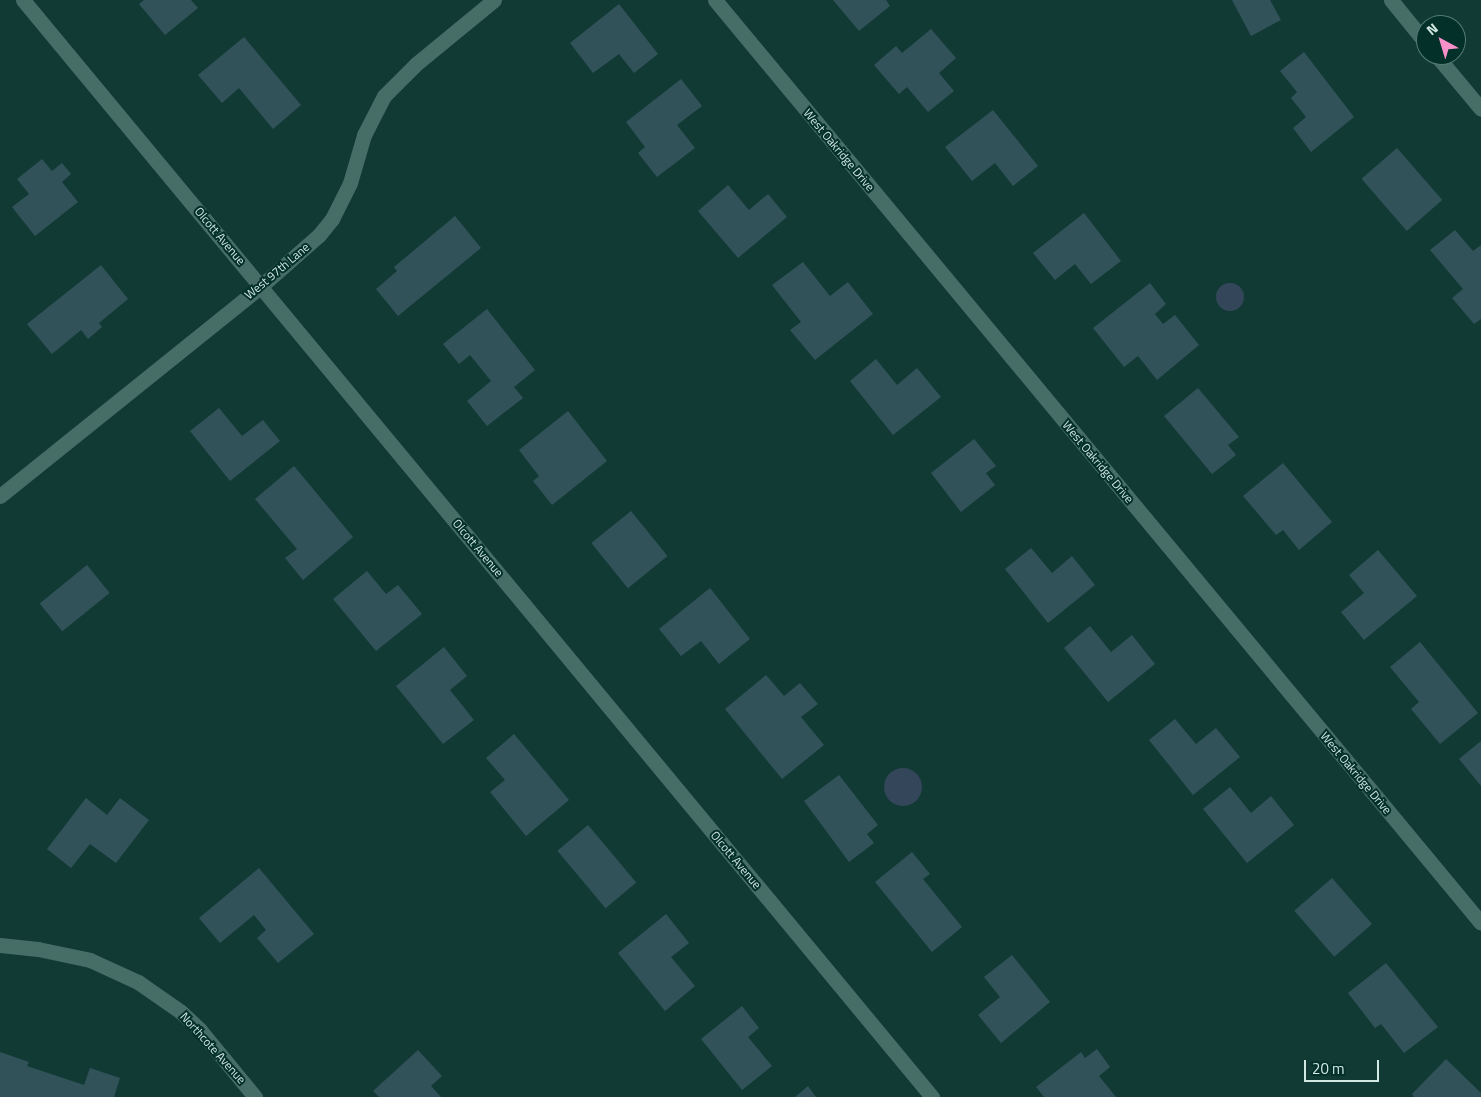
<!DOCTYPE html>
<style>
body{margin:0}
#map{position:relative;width:1481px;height:1097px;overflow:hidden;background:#113a34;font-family:"Titillium Web",sans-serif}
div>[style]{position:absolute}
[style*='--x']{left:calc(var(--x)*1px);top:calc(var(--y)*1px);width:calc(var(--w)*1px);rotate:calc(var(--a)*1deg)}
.water>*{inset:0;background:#34475a}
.round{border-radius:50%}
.building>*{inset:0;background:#32525a;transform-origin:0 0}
.street>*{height:15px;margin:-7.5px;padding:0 7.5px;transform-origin:7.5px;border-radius:7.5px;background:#466d66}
span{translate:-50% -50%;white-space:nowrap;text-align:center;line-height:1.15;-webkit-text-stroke:4px #04302a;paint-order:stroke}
.street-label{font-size:12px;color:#d2e8e3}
.north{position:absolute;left:1416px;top:15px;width:50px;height:50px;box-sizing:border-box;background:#04302a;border:1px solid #567a74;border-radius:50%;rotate:321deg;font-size:14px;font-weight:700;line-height:20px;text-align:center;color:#d2e8e3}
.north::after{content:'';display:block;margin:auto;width:18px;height:22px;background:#f890cb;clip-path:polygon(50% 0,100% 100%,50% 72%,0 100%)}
.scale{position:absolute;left:1304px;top:1060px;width:75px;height:22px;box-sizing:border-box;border:2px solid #d2e8e3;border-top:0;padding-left:6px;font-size:15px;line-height:18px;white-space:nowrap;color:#d2e8e3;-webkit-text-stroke:4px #04302a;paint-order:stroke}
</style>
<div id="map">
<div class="water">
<div class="round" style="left:1216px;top:283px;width:28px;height:28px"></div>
<div class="round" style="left:884px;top:768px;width:38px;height:38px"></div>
</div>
<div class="building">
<div style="clip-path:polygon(144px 0,191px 0,198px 8px,165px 35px,139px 4px)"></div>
<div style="clip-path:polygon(833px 0,886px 0,890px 6px,859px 31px)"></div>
<div style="clip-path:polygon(1232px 0,1270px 0,1281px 20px,1251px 36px)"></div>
<div style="clip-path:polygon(619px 4px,658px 54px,634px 73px,619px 54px,593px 73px,570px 43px)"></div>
<div style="clip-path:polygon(931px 29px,956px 58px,939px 73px,954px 91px,928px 112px,907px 87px,899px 94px,874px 65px,896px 46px,902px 53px)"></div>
<div style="clip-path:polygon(244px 37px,301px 105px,273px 129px,239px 88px,222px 103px,198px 75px)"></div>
<div style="clip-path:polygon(1304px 52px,1354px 117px,1311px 152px,1293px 128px,1306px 117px,1291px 98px,1297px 92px,1280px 71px)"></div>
<div style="clip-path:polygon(681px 79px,702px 106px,677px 125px,695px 148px,657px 177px,638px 153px,645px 147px,626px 122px)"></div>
<div style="clip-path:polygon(993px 110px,1038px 166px,1013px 186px,995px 163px,972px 181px,945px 147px)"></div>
<div style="left:1397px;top:148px;width:69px;height:47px;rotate:49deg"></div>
<div style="clip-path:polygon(42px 159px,52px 171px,62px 163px,71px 174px,62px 182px,78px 202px,35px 236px,12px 207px,29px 194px,17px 179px)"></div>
<div style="clip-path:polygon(728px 185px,749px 210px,768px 194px,787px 217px,738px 258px,698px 211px)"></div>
<div style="clip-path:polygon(1084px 213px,1121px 261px,1091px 284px,1075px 264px,1055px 280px,1033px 253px)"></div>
<div style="clip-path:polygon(455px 216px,481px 248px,398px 316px,376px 289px,397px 271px,394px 267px)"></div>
<div style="clip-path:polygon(1455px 230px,1473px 251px,1481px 245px,1481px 319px,1474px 324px,1452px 298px,1463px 289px,1430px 250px)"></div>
<div style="clip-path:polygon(803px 262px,830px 296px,848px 282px,873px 314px,815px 360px,790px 330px,801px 322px,772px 285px)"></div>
<div style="clip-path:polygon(101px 265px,128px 299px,99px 323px,102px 327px,88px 339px,81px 330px,52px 354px,27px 324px)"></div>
<div style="clip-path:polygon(1150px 283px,1166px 304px,1155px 314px,1163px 324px,1175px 315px,1199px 345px,1157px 380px,1138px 356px,1124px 367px,1093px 328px)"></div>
<div style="clip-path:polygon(487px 309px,535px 370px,514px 387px,523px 398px,487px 426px,467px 401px,491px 381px,470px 355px,459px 364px,443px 344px)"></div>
<div style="clip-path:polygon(876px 359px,897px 385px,917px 368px,941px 397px,893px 435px,850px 381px)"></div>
<div style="clip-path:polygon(1198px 388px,1239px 437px,1228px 445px,1236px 455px,1212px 474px,1164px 416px)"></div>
<div style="clip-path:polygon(219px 408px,242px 436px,263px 420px,280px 441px,230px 481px,190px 431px)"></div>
<div style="clip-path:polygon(568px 411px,607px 461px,552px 505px,533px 481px,539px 476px,519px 450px)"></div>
<div style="clip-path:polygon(974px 439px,996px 466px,986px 473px,995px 485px,961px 512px,931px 473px)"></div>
<div style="clip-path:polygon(1283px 463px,1332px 522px,1299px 550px,1283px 530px,1276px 535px,1243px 496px)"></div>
<div style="clip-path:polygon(294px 466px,353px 537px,303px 580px,285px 558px,297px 549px,255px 499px)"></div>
<div style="left:631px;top:511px;width:58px;height:51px;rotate:51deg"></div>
<div style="clip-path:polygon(1031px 548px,1052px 573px,1072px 556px,1095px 585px,1048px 623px,1005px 569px)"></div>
<div style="clip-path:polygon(1378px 550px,1417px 596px,1364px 640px,1341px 612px,1364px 593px,1349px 575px)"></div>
<div style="left:87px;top:565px;width:36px;height:61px;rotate:51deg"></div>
<div style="clip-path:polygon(367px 571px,386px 594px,398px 585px,422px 614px,376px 651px,333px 599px)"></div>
<div style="clip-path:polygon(710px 588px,750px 639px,719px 664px,701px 641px,681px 656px,659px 629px)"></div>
<div style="clip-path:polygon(1090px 626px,1111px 652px,1132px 635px,1155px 664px,1108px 702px,1064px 648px)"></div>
<div style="clip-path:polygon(1420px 642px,1478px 713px,1440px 744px,1411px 709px,1419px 702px,1390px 667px)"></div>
<div style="clip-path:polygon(444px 647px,467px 676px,450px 690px,474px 720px,443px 744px,396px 686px)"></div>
<div style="clip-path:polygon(766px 675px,784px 696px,800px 683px,818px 704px,801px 717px,824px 745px,782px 779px,725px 709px)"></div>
<div style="clip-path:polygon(1175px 719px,1196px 744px,1216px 728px,1240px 757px,1193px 795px,1149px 740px)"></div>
<div style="clip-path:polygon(514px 734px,569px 800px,526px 836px,490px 792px,505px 780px,486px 758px)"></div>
<div style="clip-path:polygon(1481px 741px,1481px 786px,1459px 759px)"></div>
<div style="clip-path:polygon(839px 775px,878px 825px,867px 834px,874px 843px,849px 862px,804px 801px)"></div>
<div style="clip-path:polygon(1230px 787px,1251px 813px,1271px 796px,1294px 825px,1247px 863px,1203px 809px)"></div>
<div style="clip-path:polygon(86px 798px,107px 815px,120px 798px,149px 820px,116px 863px,90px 844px,71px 868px,47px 849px)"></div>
<div style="left:588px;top:825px;width:75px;height:40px;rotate:50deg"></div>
<div style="clip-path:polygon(912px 852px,930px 874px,923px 879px,962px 927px,932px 952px,875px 882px)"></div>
<div style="clip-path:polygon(259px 868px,314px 934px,278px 963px,257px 938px,266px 930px,254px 915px,220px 943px,199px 918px)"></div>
<div style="left:1332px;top:878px;width:61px;height:50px;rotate:49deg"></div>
<div style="clip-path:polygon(666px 914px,689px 943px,671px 957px,695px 986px,665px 1011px,618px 953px)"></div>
<div style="clip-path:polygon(1012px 955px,1050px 1002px,1001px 1043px,978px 1015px,1000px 997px,984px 977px)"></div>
<div style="clip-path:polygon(1386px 963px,1438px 1027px,1404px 1053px,1381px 1024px,1375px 1028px,1348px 993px)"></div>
<div style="clip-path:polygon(742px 1006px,759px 1028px,748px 1037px,772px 1066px,742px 1090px,701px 1039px)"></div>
<div style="clip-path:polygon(1097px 1049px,1110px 1067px,1099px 1076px,1116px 1097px,1044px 1097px,1036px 1087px,1081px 1052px,1085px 1058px)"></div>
<div style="clip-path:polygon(418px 1050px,442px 1076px,431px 1086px,441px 1097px,379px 1097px,373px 1091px)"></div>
<div style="clip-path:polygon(0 1052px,29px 1062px,27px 1066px,84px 1085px,90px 1068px,120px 1078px,114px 1097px,0 1097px)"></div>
<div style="clip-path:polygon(1446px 1059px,1481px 1093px,1481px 1097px,1414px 1097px,1412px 1094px)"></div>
<div style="clip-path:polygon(808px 1086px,816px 1097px,795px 1097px)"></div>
</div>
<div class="street">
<div style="--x:23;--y:0;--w:1425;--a:50.35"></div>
<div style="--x:715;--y:0;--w:1199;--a:50.31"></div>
<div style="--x:1391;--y:0;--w:55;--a:50.9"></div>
<div style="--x:1436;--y:55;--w:70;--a:50.2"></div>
<div style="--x:0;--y:496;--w:335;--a:-38.8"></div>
<div style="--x:261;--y:286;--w:77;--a:-41.3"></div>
<div style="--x:319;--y:235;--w:21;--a:-51"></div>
<div style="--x:332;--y:219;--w:40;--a:-63.4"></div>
<div style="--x:350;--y:183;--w:50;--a:-73.7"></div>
<div style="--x:364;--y:135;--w:44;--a:-62.9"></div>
<div style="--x:384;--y:96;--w:45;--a:-45"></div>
<div style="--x:416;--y:64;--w:101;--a:-39.4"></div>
<div style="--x:0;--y:945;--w:38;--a:6"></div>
<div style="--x:38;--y:949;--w:53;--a:11.9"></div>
<div style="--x:90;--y:960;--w:53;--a:24.6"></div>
<div style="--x:138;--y:982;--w:52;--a:34.9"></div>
<div style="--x:181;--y:1012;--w:26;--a:43"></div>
<div style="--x:200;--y:1030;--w:87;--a:50.6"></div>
</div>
<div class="street-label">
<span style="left:839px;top:150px;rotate:50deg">West Oakridge Drive</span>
<span style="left:220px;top:236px;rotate:50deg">Olcott Avenue</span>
<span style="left:277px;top:271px;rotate:-40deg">West 97th Lane</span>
<span style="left:1098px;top:462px;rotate:50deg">West Oakridge Drive</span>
<span style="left:478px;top:548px;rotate:50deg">Olcott Avenue</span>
<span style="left:1356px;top:773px;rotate:50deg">West Oakridge Drive</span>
<span style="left:736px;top:860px;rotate:50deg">Olcott Avenue</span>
<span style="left:213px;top:1048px;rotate:48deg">Northcote Avenue</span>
</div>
<div class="north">N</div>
<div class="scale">20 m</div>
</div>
